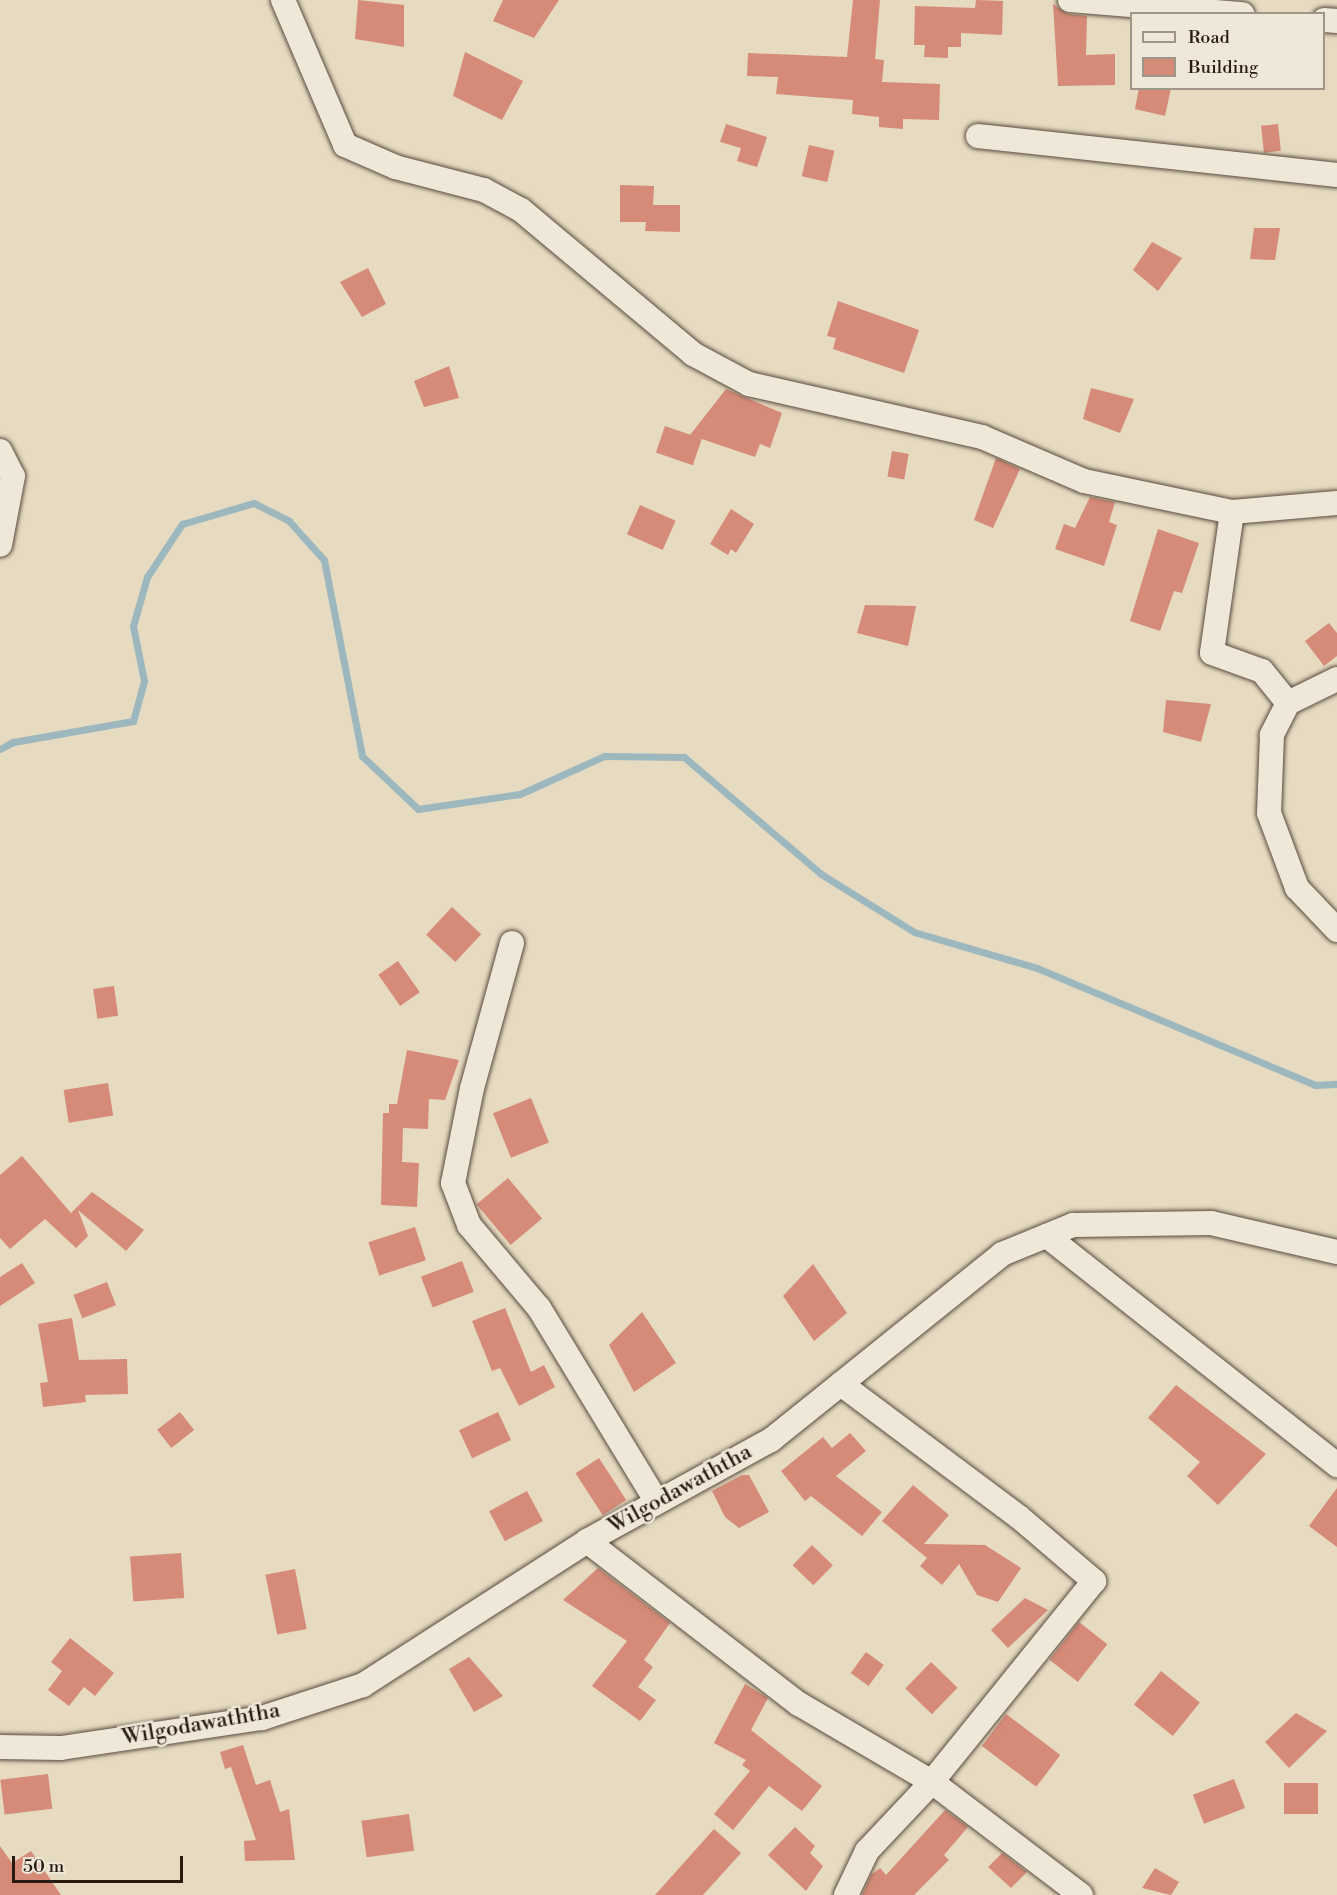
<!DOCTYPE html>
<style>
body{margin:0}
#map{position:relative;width:1337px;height:1895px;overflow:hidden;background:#e6dac1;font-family:"Libre Bodoni",serif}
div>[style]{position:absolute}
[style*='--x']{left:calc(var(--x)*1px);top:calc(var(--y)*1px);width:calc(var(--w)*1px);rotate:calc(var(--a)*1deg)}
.stream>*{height:7px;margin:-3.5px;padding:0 3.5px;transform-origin:3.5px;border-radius:3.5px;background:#9db7bf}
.building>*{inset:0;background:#d58b78;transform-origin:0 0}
.roads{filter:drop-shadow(0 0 2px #584b3e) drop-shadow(0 0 2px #584b3e)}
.minor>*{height:24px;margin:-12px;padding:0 12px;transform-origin:12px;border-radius:12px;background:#efe7d7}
span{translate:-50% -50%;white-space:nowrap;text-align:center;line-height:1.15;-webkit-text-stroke:5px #efe7d7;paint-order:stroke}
.street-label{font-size:22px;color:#281b12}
.legend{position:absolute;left:1130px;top:12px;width:195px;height:78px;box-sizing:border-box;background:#efe7d7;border:2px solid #9f9588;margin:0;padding:8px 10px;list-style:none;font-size:18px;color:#281b12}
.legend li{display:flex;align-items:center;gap:12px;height:30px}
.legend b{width:30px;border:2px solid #9f9588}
.scale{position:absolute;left:12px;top:1856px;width:171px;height:27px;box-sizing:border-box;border:3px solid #281b12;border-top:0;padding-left:8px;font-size:18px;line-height:21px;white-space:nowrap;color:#281b12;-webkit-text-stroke:4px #efe7d7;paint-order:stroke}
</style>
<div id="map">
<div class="stream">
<div style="--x:0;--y:749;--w:15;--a:-28"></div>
<div style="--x:13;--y:742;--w:122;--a:-9.9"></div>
<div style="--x:133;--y:721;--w:41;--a:-74.6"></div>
<div style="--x:144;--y:681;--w:56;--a:-101.3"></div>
<div style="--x:133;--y:626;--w:51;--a:-74.1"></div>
<div style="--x:147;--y:577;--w:64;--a:-56.6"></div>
<div style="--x:182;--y:524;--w:75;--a:-16.3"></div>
<div style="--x:254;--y:503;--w:39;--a:27"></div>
<div style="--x:289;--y:521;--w:52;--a:48.1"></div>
<div style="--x:324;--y:560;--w:200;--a:79"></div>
<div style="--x:362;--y:756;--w:77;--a:43.4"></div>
<div style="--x:418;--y:809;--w:103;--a:-8.4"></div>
<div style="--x:520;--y:794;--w:92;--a:-24.3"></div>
<div style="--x:604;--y:756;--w:80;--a:0.7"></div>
<div style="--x:684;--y:757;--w:180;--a:40.5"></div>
<div style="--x:821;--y:874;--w:110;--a:31.9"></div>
<div style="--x:914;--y:932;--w:128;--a:16.3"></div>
<div style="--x:1037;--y:968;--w:302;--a:22.8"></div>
<div style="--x:1315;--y:1085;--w:22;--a:-3"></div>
</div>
<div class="building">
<div style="clip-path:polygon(358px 0,404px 5px,404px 47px,355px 39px)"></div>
<div style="clip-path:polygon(503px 0,559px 0,534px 38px,493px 21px)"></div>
<div style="clip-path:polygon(853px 0,880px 0,875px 59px,884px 60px,882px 82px,940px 84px,939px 120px,903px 119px,903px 129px,879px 127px,879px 117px,852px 114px,853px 100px,776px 94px,778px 77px,747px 76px,748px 53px,847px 57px)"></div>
<div style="clip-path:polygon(976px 0,1003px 1px,1002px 35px,961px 33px,961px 47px,948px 47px,948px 58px,924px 57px,925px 45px,914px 45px,915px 6px,975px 8px)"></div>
<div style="clip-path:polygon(1053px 4px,1068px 14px,1087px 16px,1086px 55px,1115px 54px,1115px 85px,1058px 86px)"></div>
<div style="clip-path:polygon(465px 52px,523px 81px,502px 120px,453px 96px)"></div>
<div style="clip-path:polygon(1139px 88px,1171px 88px,1165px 116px,1135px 109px)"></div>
<div style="clip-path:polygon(726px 124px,767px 137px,757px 167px,737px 161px,741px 148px,720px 142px)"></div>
<div style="left:1278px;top:124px;width:27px;height:17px;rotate:84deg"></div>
<div style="left:809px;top:145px;width:26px;height:32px;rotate:13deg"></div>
<div style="clip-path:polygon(620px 185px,654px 186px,653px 205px,680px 205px,680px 232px,645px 231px,646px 222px,620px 222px)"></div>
<div style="clip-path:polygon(1254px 228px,1280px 228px,1275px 260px,1250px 259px)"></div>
<div style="clip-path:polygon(1152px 242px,1182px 258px,1158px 291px,1133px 270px)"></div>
<div style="clip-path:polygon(368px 268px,386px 304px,362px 317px,340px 282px)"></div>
<div style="clip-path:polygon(838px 301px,919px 330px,904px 373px,833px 349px,836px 338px,827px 336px)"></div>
<div style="clip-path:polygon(449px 366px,459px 398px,424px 407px,414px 381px)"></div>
<div style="clip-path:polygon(1091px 388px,1134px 399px,1120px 433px,1083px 419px)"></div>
<div style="clip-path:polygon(726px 389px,782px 413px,770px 448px,760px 444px,755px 457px,690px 435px)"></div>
<div style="left:665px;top:426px;width:39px;height:28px;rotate:19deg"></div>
<div style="left:892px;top:451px;width:17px;height:26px;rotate:10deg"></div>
<div style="clip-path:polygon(996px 458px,1020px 469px,993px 528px,974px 520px)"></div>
<div style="clip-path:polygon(1090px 497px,1115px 502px,1109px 522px,1117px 525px,1104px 566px,1055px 549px,1064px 524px,1075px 528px)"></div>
<div style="left:640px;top:505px;width:39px;height:32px;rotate:24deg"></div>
<div style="clip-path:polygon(731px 509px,754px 524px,736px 553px,731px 549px,728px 555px,710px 544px)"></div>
<div style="clip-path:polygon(1158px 529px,1199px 543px,1182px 593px,1174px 591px,1160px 631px,1130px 621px)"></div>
<div style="clip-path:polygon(865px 605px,916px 606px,908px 646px,857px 633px)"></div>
<div style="clip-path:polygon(1329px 623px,1337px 633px,1337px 656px,1324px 666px,1305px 641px)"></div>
<div style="clip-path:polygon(1166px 700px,1211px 704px,1201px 742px,1163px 732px)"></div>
<div style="left:452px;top:907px;width:40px;height:38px;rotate:43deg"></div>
<div style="left:398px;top:961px;width:38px;height:24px;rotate:55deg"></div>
<div style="left:114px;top:986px;width:30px;height:21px;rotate:82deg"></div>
<div style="clip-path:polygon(407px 1050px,459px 1060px,445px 1100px,429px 1099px,428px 1129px,403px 1128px,402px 1162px,419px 1163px,417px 1207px,381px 1205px,383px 1113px,389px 1113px,389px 1104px,397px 1104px)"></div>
<div style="left:108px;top:1083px;width:33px;height:45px;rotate:81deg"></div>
<div style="left:531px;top:1098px;width:48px;height:41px;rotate:68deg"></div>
<div style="clip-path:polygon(22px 1156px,71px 1213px,92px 1192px,144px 1230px,126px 1251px,78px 1210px,88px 1236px,76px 1248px,45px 1219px,10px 1249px,0 1238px,0 1175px)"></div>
<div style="left:508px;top:1178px;width:53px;height:41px;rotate:50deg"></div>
<div style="left:415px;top:1227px;width:35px;height:49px;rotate:72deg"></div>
<div style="left:462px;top:1261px;width:33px;height:44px;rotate:69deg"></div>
<div style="clip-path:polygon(22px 1263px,35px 1283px,0 1306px,0 1277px)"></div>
<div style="clip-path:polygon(813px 1264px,847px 1313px,814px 1341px,783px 1296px)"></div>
<div style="left:107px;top:1282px;width:25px;height:36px;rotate:69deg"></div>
<div style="clip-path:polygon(505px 1308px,531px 1372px,544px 1365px,555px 1387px,519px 1406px,500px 1368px,492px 1371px,472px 1321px)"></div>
<div style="clip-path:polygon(642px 1312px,676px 1363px,634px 1392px,609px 1345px)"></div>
<div style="clip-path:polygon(72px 1318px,79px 1360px,127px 1359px,128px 1394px,85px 1395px,86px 1402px,43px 1407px,40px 1383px,48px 1382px,38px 1324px)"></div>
<div style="clip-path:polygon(1176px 1385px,1266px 1454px,1218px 1505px,1187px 1476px,1200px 1462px,1148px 1418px)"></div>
<div style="left:180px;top:1412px;width:23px;height:29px;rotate:52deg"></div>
<div style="left:498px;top:1412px;width:31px;height:43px;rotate:65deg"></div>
<div style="clip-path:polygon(850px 1433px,866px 1451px,836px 1476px,882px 1512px,862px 1536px,811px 1496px,805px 1501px,781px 1471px,823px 1437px,832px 1448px)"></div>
<div style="left:599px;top:1458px;width:50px;height:28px;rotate:57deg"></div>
<div style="clip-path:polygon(742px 1475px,749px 1475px,769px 1512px,739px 1528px,725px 1517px,712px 1491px)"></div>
<div style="clip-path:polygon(913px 1485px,949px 1515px,924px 1544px,985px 1545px,1021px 1568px,998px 1602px,977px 1595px,959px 1564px,942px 1585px,920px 1566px,927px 1558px,882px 1521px)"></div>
<div style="clip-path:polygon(1337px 1488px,1337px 1547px,1309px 1526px)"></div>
<div style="left:527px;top:1491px;width:34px;height:43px;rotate:62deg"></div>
<div style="left:812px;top:1545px;width:29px;height:28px;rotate:44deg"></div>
<div style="left:181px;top:1553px;width:45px;height:51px;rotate:86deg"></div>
<div style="clip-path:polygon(598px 1568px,670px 1623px,644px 1660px,653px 1667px,638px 1687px,656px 1700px,640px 1721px,592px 1686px,627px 1641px,563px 1600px)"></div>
<div style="left:295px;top:1569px;width:61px;height:30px;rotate:79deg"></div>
<div style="clip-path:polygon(1025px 1598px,1048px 1610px,1008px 1648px,991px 1630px)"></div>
<div style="left:1079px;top:1622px;width:36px;height:48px;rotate:38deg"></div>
<div style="clip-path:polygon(70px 1638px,114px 1673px,95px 1696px,84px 1687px,69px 1706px,48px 1690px,62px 1671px,51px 1662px)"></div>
<div style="left:866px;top:1652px;width:22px;height:26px;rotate:36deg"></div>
<div style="clip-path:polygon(469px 1657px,503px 1696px,474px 1712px,449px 1669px)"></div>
<div style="left:931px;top:1662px;width:37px;height:37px;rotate:44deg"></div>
<div style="left:1161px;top:1671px;width:50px;height:43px;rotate:39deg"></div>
<div style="clip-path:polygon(745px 1684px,768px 1698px,751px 1730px,822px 1786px,802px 1811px,769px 1786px,733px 1830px,714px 1814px,750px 1771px,742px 1765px,746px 1760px,714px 1743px)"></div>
<div style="clip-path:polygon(1296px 1713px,1327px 1731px,1289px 1768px,1265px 1742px)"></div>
<div style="left:1006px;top:1714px;width:68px;height:40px;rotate:37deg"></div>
<div style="clip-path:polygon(243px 1745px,256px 1785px,270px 1780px,280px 1812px,289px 1809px,295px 1860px,245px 1861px,244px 1841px,256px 1840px,231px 1767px,225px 1769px,220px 1752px)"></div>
<div style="left:48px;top:1774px;width:35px;height:48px;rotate:83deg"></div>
<div style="left:1234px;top:1779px;width:31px;height:44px;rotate:69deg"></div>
<div style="left:1284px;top:1783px;width:34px;height:31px"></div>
<div style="clip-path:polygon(945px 1810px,968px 1827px,944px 1855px,949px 1860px,914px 1895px,862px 1895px,871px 1875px,880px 1868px,886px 1875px)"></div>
<div style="left:409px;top:1814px;width:37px;height:48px;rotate:82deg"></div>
<div style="clip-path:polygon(795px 1827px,815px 1846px,810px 1853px,823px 1866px,806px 1891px,768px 1855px)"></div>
<div style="clip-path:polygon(714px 1829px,741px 1853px,703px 1895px,655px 1895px)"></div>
<div style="clip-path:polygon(0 1846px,12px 1863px,31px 1851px,61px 1895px,0 1895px)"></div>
<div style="clip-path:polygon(1002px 1853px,1027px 1872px,1011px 1888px,988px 1867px)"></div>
<div style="clip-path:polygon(1155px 1868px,1179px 1882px,1171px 1895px,1142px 1888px)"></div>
</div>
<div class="roads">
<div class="minor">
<div style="--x:283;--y:0;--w:158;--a:66.8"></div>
<div style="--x:345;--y:145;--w:55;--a:23.7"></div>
<div style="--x:395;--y:167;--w:92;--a:14.5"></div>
<div style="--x:484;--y:190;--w:42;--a:28.4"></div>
<div style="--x:521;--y:210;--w:224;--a:39.9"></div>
<div style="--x:693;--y:354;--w:64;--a:28.2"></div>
<div style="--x:749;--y:384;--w:239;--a:12.8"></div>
<div style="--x:982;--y:437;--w:111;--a:23.3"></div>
<div style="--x:1084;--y:481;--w:151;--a:11.8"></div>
<div style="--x:1232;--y:512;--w:105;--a:-4.9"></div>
<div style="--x:1070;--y:0;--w:173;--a:4.7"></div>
<div style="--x:1324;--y:20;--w:13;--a:4"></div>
<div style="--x:978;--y:136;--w:361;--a:6.2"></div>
<div style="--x:0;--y:451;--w:28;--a:63"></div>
<div style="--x:13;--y:476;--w:70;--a:100.7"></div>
<div style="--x:1232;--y:512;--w:142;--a:98.1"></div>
<div style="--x:1212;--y:653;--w:53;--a:19.8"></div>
<div style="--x:1262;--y:671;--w:41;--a:50.9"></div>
<div style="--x:1337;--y:679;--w:55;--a:153.9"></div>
<div style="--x:1288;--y:703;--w:36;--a:117"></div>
<div style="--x:1272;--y:735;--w:78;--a:92.2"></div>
<div style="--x:1269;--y:813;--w:80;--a:69.5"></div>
<div style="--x:1297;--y:888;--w:58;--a:46.4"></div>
<div style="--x:512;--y:943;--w:150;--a:105.4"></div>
<div style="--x:472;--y:1088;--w:97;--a:101.3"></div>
<div style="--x:453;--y:1183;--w:45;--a:69.1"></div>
<div style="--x:469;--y:1225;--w:109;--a:49.9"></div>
<div style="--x:539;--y:1308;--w:227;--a:58.7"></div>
<div style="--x:1047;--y:1236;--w:370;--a:38.3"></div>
<div style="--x:841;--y:1384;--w:222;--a:36.8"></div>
<div style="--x:1019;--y:1517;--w:99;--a:40.5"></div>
<div style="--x:1094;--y:1581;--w:258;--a:128.9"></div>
<div style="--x:932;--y:1782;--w:95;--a:133.3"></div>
<div style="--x:867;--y:1851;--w:49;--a:115.5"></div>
<div style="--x:587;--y:1541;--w:267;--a:37.6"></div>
<div style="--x:799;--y:1704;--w:154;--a:30.4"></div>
<div style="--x:932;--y:1782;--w:187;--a:37.2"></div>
<div style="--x:0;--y:1747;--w:61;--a:0.9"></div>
<div style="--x:61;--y:1748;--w:203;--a:-8.5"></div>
<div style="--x:262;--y:1718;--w:106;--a:-18.1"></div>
<div style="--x:363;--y:1685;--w:266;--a:-32.7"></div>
<div style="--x:587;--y:1541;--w:210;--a:-28.8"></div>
<div style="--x:771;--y:1440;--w:297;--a:-38.8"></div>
<div style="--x:1002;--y:1254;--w:77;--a:-22.2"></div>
<div style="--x:1073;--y:1225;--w:138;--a:-0.8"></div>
<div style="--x:1211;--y:1223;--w:129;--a:13"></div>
</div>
</div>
<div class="street-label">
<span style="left:680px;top:1489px;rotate:-29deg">Wilgodawaththa</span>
<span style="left:201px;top:1724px;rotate:-10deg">Wilgodawaththa</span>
</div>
<ul class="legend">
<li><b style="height:8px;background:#efe7d7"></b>Road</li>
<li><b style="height:16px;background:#d58b78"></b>Building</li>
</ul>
<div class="scale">50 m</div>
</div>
